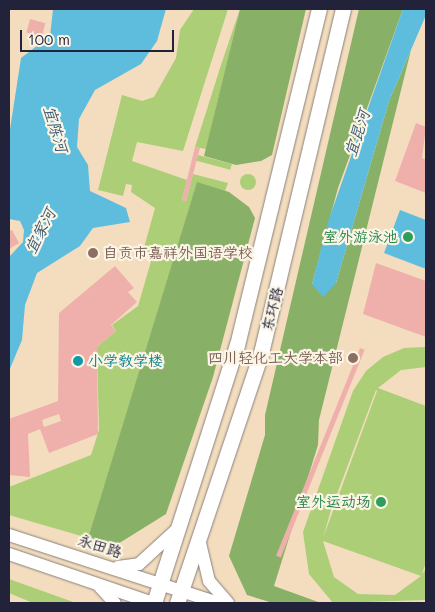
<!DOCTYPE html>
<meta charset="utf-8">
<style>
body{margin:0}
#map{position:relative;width:435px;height:612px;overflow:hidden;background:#f3ddbe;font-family:Mali,"LXGW WenKai TC",sans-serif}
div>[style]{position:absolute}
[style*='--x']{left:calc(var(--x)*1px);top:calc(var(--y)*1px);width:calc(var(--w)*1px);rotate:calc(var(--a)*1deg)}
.green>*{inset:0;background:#abce76;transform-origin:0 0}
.round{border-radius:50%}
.forest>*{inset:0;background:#88b167}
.water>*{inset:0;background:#5ebddc}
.building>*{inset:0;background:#efb0ac;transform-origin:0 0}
.roads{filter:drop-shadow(0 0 1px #8a807c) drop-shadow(0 0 1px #8a807c)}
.major>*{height:12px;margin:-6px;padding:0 6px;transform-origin:6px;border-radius:6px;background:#fff}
.highway>*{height:15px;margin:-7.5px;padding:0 7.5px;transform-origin:7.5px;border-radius:7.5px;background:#fff}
.dots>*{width:14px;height:14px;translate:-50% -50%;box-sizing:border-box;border:2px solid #fcf5e5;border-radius:50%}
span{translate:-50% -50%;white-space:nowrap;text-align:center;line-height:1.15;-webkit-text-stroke:4.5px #fcf5e5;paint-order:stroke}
.leisure-label{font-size:15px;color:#27864d}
.right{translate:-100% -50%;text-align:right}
.education-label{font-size:15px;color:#785e54}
.left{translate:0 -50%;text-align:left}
.street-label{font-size:15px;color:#22223b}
.culture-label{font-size:15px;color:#0d838f}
.water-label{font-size:16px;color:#375873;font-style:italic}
.frame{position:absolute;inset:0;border:10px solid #22223b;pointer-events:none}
.scale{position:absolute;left:20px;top:30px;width:154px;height:22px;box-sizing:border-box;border:2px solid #22223b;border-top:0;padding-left:6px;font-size:15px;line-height:18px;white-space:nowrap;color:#22223b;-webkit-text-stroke:4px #fcf5e5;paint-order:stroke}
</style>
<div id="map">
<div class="green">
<div style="clip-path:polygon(194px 9px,228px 9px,183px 151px,137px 142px,132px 161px,187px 180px,182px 200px,186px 201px,193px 174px,228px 183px,225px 191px,197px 183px,88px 538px,9px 515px,9px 487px,91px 455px,99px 430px,97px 347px,116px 331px,112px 325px,138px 306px,152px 258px,142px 255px,155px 208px,131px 192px,132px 185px,126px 184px,123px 196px,98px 190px,122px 95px,142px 101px,154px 97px,176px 58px,180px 30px)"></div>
<div style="clip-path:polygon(240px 9px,206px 149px,195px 147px,221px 65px)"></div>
<div style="left:198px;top:155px;width:35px;height:6px;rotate:15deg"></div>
<div class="round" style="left:240px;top:174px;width:16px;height:16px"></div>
<div style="clip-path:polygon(evenodd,426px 347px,426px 367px,401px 370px,378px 388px,426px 406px,426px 562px,422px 574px,426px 569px,426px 600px,333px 603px,309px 574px,303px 532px,353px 391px,366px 371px,383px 357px,404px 348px,426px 347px,376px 390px,377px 391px,323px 538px,331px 510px,376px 390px,426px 347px,323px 541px,421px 576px,395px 595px,358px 594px,334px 577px,323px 541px)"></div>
<div style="clip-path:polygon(9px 579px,76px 603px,33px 603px,9px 593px)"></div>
</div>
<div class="forest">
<div style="clip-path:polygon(240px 9px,306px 9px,272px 155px,261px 161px,236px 165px,204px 156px)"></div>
<div style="clip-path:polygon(359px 9px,403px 9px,338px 188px,312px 284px,336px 283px,389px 101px,411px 50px,319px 420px,318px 445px,274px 586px,321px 603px,273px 603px,247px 595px,229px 556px,265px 435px,265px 415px)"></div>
<div style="clip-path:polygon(197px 182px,229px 192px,249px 207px,255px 218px,213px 377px,166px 514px,113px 547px,88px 538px)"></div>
</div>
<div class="water">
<div style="clip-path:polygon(53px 9px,166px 9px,157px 41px,141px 64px,95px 90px,79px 119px,77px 147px,88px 165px,90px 191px,126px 208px,130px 222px,93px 228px,80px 246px,37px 273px,25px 305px,22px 340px,9px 371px,9px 257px,23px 242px,24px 230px,20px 221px,9px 219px,9px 136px,21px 58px,50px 36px)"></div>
<div style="clip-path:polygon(403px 9px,426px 9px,426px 15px,389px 101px,336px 283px,323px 297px,312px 284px,329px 219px)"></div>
<div style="clip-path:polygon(400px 210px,426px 220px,426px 269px,384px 253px)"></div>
</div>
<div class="building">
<div style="left:30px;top:19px;width:16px;height:14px;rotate:15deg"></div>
<div style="clip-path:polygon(416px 123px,426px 127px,422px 158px,426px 160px,426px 193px,395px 181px)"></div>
<div style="clip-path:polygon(195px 147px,200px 148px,186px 201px,182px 200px)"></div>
<div style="clip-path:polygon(12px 230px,19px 243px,9px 249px,9px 231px)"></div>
<div style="clip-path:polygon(376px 263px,426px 281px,426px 337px,363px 314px)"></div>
<div style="clip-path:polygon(evenodd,115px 266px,134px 288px,128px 292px,137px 302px,111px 325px,116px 331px,97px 347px,98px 434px,49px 453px,40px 429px,28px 434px,30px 477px,9px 475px,9px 419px,58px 401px,59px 313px,115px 266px,59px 414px,61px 421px,44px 427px,42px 420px,59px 414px)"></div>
<div style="left:360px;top:348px;width:5px;height:224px;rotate:22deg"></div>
</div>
<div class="roads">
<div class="major">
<div style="--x:9;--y:535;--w:220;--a:18"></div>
<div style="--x:199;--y:539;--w:43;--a:76.6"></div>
<div style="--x:209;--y:581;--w:29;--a:49"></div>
<div style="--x:9;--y:554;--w:152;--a:18.8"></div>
<div style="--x:118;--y:567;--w:21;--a:-8"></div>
<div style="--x:139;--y:564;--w:49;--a:-42.5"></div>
<div style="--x:99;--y:586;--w:23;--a:47"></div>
</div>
<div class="highway">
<div style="--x:154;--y:603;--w:271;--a:-72.2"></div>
<div style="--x:237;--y:345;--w:346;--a:-76.3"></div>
<div style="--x:177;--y:603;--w:264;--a:-71.4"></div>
<div style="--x:261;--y:353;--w:354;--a:-76.6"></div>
</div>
</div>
<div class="dots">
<div style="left:408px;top:237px;background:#2e9e5b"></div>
<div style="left:93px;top:253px;background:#8d6e63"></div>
<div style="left:353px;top:358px;background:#8d6e63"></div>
<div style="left:78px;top:361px;background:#0f9aa8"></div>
<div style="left:381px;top:502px;background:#2e9e5b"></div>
</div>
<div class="leisure-label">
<span class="right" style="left:398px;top:237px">室外游泳池</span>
<span class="right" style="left:371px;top:502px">室外运动场</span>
</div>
<div class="education-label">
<span class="left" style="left:103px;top:253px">自贡市嘉祥外国语学校</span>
<span class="right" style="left:343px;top:358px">四川轻化工大学本部</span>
</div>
<div class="street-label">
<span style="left:272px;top:309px;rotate:-76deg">东环路</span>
<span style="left:100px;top:546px;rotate:17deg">永田路</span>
</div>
<div class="culture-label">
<span class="left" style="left:88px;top:361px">小学教学楼</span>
</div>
<div class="water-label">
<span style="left:56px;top:129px;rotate:73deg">宜陈河</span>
<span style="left:357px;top:133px;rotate:-72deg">宜昆河</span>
<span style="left:40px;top:231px;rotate:-63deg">宜家河</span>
</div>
<div class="frame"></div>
<div class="scale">100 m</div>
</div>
